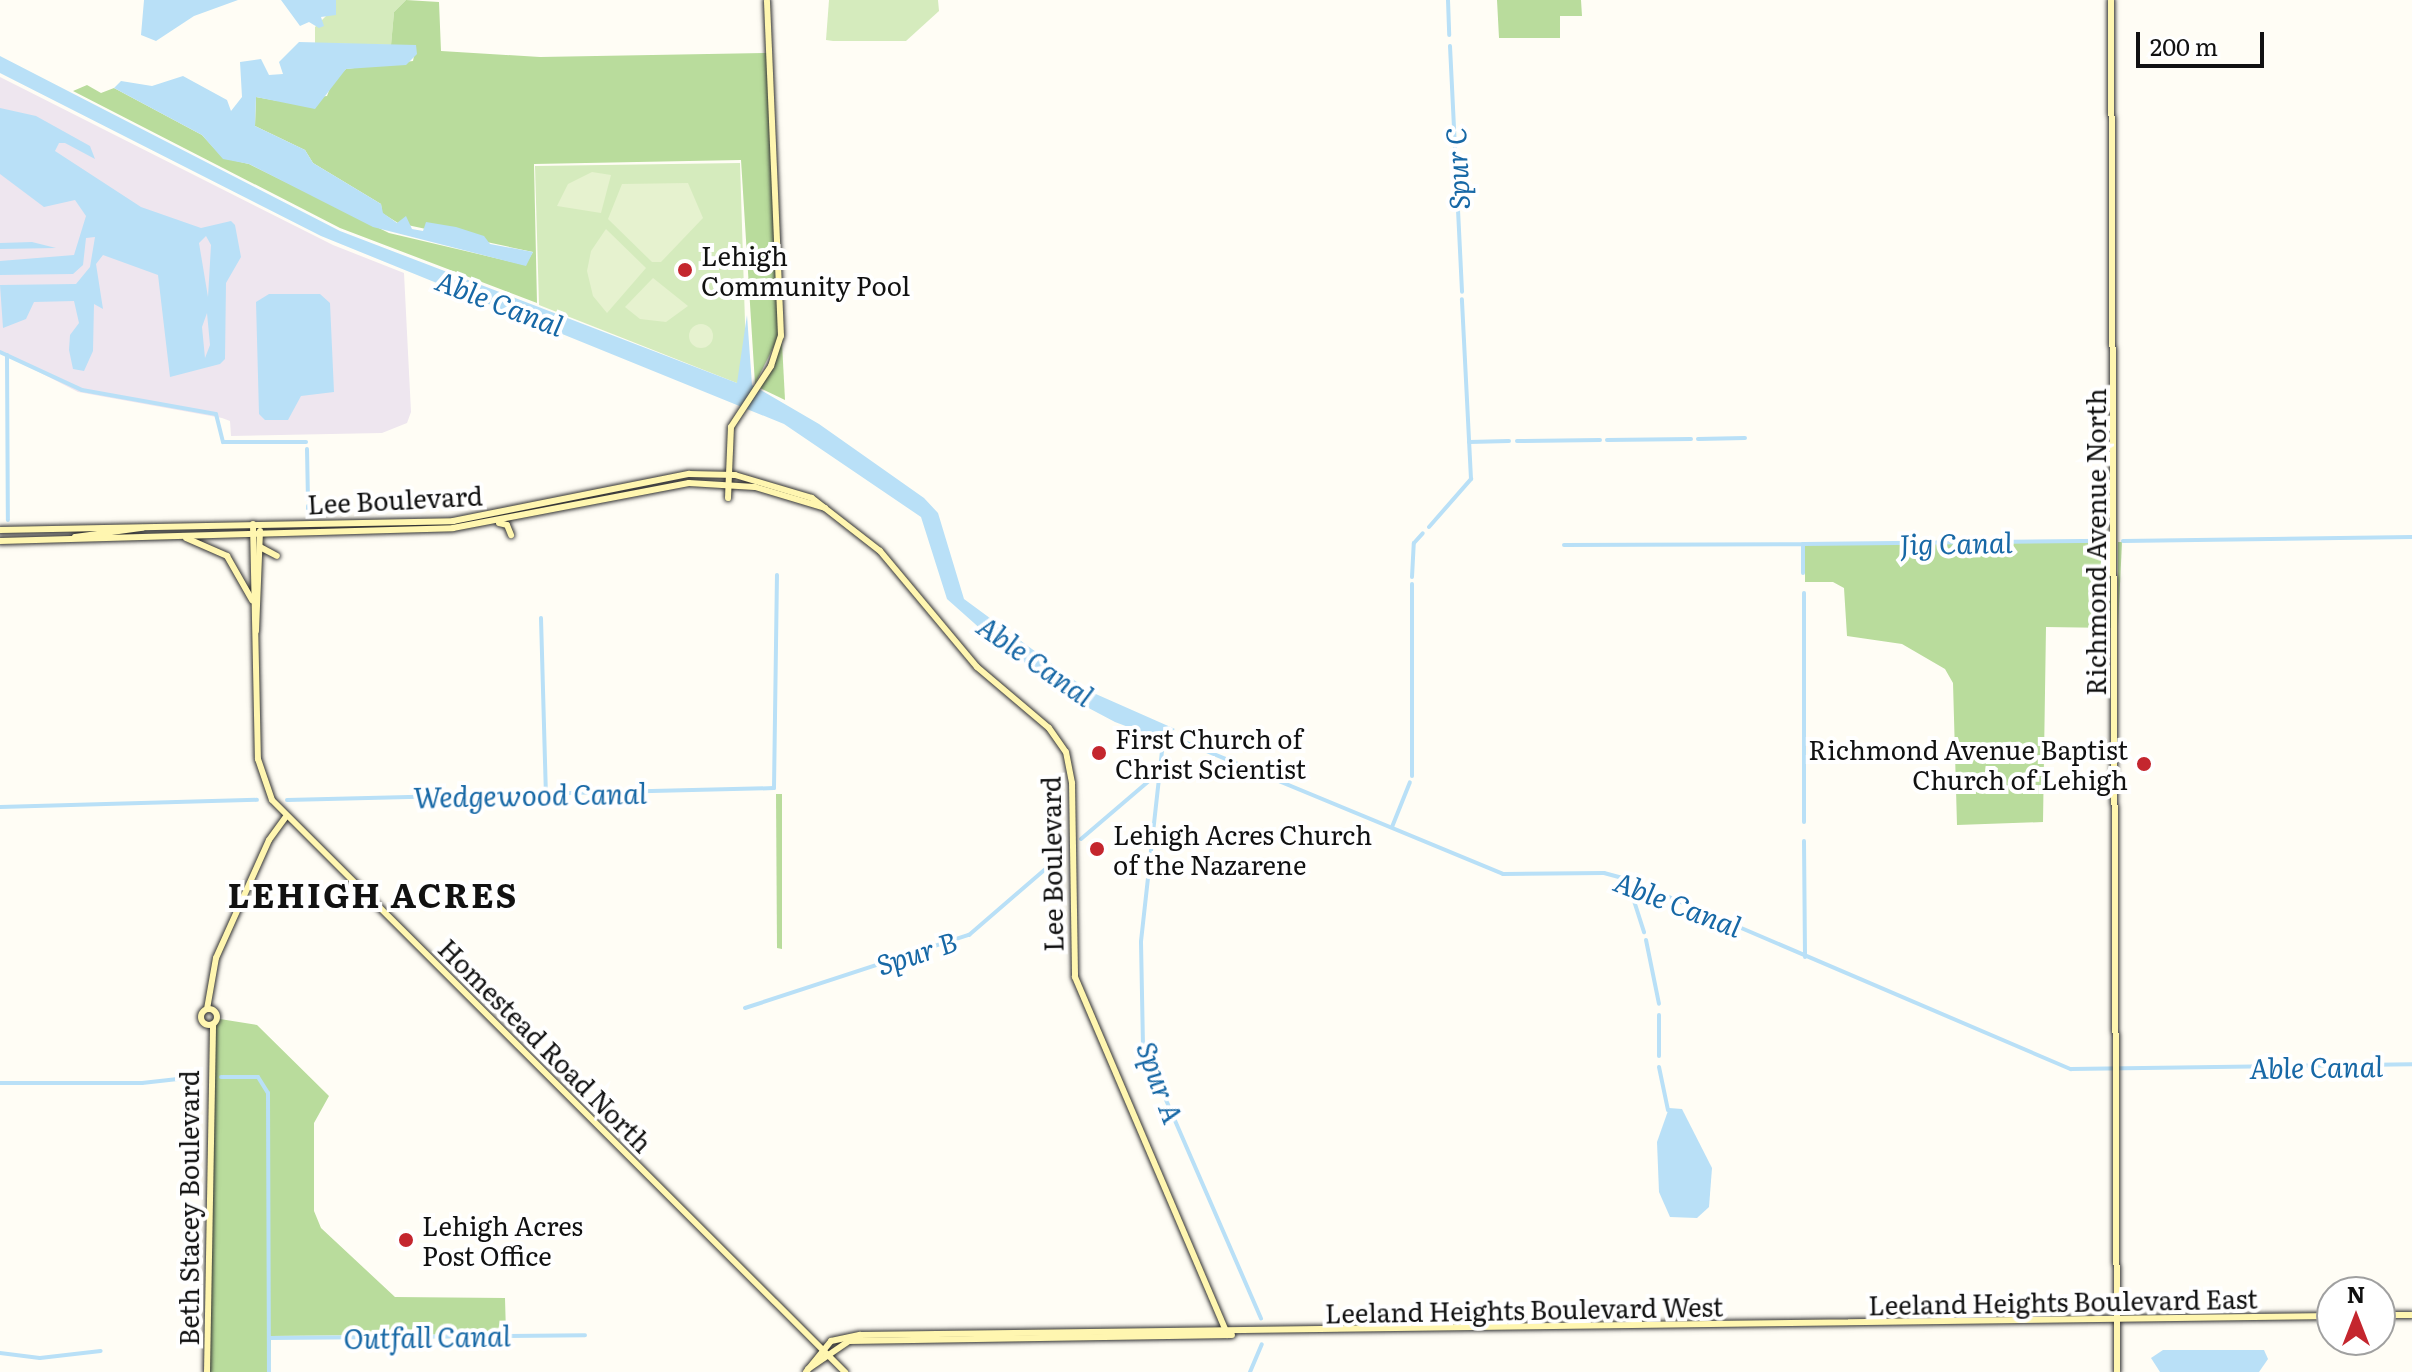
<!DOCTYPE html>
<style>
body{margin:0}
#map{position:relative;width:2412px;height:1372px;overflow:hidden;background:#fffdf5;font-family:Literata,serif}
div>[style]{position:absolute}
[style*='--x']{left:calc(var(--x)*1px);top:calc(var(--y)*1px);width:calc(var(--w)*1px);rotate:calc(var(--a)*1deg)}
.industrial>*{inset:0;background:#eee6ef}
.green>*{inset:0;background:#d5ebbd}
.forest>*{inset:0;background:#b9dc9c}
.pitch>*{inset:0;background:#e6f2cf}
.round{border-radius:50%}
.water>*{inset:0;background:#b9e0f7}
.canal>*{height:4px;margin:-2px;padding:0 2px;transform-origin:2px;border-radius:2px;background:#b9e0f7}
.roads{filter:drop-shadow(0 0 2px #333) drop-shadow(0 0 2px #333)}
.secondary>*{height:6px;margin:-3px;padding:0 3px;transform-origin:3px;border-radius:3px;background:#fff6b0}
.secondary>.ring{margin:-3px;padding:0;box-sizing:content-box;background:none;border:6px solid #fff6b0;border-radius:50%}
.dots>*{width:22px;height:22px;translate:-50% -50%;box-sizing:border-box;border:4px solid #fff;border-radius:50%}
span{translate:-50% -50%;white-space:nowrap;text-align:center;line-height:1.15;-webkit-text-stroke:8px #fff;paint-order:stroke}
.poi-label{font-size:26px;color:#111}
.left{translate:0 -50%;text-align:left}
.right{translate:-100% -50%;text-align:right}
.street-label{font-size:26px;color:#111}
.water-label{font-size:28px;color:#1768a6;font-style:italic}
.district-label{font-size:34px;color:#111;font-weight:700;letter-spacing:2px}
.north{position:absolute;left:2316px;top:1276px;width:80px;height:80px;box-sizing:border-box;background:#fff;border:2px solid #a0a0a0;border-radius:50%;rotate:0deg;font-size:22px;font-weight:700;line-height:32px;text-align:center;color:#111}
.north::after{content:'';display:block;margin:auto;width:28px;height:36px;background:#c4262e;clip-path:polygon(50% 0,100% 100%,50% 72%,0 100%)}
.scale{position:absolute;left:2136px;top:32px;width:128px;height:36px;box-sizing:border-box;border:4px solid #111;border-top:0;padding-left:10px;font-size:24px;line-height:28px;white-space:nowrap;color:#111;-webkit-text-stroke:6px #fff;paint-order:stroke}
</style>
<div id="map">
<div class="industrial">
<div style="clip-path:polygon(0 77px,333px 245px,404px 273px,411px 412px,407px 423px,382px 433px,231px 436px,230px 421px,222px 418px,78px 392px,0 352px)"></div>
</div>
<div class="green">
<div style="clip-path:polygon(336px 0,406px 0,394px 12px,391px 45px,315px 43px,315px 27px,336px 6px)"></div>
<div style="clip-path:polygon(829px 0,938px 0,939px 11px,906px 41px,833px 41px,826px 40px)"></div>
<div style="clip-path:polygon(740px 163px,747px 387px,539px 305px,535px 166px)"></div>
</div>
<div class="forest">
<div style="clip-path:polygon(406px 0,439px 2px,441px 51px,540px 57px,767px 53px,779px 336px,755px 384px,741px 160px,534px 164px,537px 303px,340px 228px,73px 91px,87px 85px,101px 93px,114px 88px,202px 135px,223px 158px,249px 164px,389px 233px,525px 265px,533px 252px,398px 223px,382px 213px,381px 204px,313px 163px,305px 150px,255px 126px,256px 97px,278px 101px,327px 96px,333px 80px,346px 69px,413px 61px,416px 46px,391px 45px,394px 12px)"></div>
<div style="clip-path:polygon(1497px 0,1581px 0,1582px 16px,1560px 16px,1560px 38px,1499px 38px)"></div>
<div style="clip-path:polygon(782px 343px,785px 400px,758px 387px)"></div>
<div style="clip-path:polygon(1805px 542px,2113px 542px,2113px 628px,2046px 627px,2043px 822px,1957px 825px,1953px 683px,1945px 669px,1902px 644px,1847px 636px,1844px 588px,1833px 582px,1805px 582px)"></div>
<div style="clip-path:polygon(2118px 542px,2122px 542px,2118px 627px)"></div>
<div style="clip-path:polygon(776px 794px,782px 794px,782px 949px,777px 948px)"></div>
<div style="clip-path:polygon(220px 1019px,257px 1025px,329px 1096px,314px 1123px,314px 1211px,321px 1228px,395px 1297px,505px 1298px,506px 1334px,271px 1336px,270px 1372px,209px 1372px,215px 1027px)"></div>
</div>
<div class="pitch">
<div style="clip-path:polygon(592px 172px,611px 175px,601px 213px,557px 206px,568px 184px)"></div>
<div style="clip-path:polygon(688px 183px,703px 218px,661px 262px,652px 262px,608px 219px,622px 184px)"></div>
<div style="clip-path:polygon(606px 229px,646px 268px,607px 313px,593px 296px,587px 271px,591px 251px)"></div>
<div style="clip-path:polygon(653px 278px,688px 306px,666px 322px,640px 319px,625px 307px)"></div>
<div class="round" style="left:689px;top:324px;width:24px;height:24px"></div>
</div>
<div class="water">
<div style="clip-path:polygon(144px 0,238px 0,194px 16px,156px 41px,141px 35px)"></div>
<div style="clip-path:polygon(281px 0,336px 0,336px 15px,321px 17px,324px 26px,319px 28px,309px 22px,300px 26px)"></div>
<div style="clip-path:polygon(299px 42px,416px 45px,417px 54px,406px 65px,346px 69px,315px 109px,256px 97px,255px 126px,305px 150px,313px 163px,381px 204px,383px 213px,397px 223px,406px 216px,412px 229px,423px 231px,426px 222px,456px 227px,484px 236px,490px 244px,533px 252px,526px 266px,373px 227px,249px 164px,223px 159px,202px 135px,114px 88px,121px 81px,152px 86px,183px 76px,227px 100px,231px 111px,242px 97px,240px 62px,261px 59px,269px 75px,283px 74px,279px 62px)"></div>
<div style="clip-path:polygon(0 56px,340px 231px,737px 383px,747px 315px,752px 385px,819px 424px,924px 498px,938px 513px,964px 599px,1089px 691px,1175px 729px,1160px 739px,1115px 722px,1081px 704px,992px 639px,947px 599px,921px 517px,784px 424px,321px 236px,0 73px)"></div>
<div style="clip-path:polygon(evenodd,0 108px,36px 116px,90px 146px,95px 159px,65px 143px,59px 143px,55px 151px,141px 207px,201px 228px,231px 221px,235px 225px,241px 257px,226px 283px,225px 359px,220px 364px,170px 377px,158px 275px,103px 255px,96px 264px,103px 309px,94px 304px,93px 351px,84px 371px,73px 369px,69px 350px,70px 335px,79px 323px,74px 301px,34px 302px,26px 319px,3px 328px,0 285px,76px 284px,90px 267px,95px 237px,86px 238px,83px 265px,73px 274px,0 275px,0 261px,74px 255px,86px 216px,75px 200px,44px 207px,0 174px,0 108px,206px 236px,211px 245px,208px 297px,199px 243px,206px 236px,0 108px,207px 313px,210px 345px,205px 358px,202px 327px,207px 313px)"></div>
<div style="clip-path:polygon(32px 242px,56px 248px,0 249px,0 243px)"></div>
<div style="clip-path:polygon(269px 294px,320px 294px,330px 303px,334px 392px,301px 396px,288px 420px,265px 420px,259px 414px,256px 302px)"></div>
<div style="clip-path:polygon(1669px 1108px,1682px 1109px,1712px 1168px,1709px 1207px,1697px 1218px,1670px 1217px,1659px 1192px,1657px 1142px)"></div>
<div style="clip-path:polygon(2163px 1350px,2264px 1350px,2268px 1359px,2259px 1372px,2160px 1372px,2151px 1358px)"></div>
</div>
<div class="canal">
<div style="--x:1448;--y:0;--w:35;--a:88"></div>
<div style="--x:1450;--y:46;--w:246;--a:87.2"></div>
<div style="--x:0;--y:352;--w:90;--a:24.9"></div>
<div style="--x:82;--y:390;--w:136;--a:10.2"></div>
<div style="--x:216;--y:414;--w:29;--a:76"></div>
<div style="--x:223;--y:442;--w:83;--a:0"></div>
<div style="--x:7;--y:355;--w:165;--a:89.7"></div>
<div style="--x:1698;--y:439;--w:47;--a:-1.2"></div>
<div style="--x:1607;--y:440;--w:84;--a:-0.7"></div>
<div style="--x:1517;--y:441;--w:83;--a:-0.7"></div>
<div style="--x:1469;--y:442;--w:40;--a:-1.4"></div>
<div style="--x:307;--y:449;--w:50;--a:88.9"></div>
<div style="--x:308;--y:506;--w:6;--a:90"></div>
<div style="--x:1429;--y:527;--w:64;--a:-48.8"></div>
<div style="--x:1471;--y:479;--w:180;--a:-92.9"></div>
<div style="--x:2123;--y:541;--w:289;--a:-0.8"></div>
<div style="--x:1564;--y:545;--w:239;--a:-0.2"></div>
<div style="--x:1803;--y:573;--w:29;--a:-90"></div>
<div style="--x:1803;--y:544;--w:305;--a:-0.6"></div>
<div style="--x:1412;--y:577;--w:34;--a:-87"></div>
<div style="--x:1414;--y:543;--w:13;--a:-48"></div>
<div style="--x:1412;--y:584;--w:192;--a:90"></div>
<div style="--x:1804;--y:593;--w:229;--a:90"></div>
<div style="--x:541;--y:618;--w:176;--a:88.4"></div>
<div style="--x:1163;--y:733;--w:368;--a:22.5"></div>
<div style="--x:1503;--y:874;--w:101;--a:-0.6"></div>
<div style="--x:1604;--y:873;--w:24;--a:15"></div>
<div style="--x:1627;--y:879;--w:483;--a:23.2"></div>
<div style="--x:2071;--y:1069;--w:341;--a:-0.8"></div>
<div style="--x:1164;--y:733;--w:210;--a:96.3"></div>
<div style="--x:1141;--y:942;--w:105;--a:88.9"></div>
<div style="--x:1143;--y:1047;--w:296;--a:66.5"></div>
<div style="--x:287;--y:800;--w:487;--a:-1.4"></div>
<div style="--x:774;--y:788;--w:213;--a:-89.2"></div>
<div style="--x:0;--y:807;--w:257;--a:-1.6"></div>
<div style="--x:1392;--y:827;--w:48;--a:-68.2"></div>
<div style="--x:1081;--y:839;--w:100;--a:-40.5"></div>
<div style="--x:1804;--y:841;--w:116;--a:89.5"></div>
<div style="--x:1627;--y:879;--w:56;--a:72.2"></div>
<div style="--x:1646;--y:940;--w:65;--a:78.5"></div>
<div style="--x:745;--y:1008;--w:236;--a:-18.1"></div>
<div style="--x:969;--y:935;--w:124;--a:-40.8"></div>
<div style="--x:1659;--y:1056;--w:41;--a:-90"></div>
<div style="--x:1659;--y:1067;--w:44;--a:78.2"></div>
<div style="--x:221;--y:1077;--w:37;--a:0"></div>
<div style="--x:258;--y:1077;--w:19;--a:58"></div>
<div style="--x:268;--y:1093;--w:279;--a:89.8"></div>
<div style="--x:0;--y:1083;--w:142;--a:0"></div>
<div style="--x:142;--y:1083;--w:54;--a:-6.3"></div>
<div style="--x:269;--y:1338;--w:316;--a:-0.5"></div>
<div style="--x:0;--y:1353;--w:40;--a:7.1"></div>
<div style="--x:40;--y:1358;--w:61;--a:-6.5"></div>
<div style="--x:1250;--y:1372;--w:30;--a:-67"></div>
</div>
<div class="roads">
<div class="secondary">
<div style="--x:2111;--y:0;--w:1372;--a:89.75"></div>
<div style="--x:728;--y:498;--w:71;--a:-87.6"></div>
<div style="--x:731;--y:427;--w:73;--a:-56.7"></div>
<div style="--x:771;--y:366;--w:32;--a:-72"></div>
<div style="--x:781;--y:336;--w:336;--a:-92.4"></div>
<div style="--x:499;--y:523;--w:8;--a:14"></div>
<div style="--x:507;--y:525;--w:11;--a:68"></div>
<div style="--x:253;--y:524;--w:235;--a:88.8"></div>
<div style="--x:258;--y:759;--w:43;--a:71.1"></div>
<div style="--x:272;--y:800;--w:810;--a:44.95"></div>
<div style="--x:0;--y:530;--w:453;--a:-1.1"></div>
<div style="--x:453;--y:521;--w:241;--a:-11.3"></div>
<div style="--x:689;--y:474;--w:46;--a:1.2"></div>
<div style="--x:735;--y:475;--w:80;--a:16.6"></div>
<div style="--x:812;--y:498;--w:86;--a:37.9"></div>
<div style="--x:880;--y:551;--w:151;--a:50.1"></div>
<div style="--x:977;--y:667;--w:94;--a:40.3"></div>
<div style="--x:1049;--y:728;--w:29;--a:55"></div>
<div style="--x:1066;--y:752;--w:32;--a:79"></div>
<div style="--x:1072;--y:783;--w:194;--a:89.1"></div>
<div style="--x:1075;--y:977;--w:389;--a:66.9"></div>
<div style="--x:75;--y:537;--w:68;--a:-7.7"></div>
<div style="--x:186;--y:538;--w:45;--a:23.7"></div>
<div style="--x:227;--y:556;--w:51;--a:60.4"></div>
<div style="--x:0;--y:541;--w:453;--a:-1.6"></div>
<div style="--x:453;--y:528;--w:240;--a:-10.8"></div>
<div style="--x:689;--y:483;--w:66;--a:3.5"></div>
<div style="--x:755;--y:487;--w:73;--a:16.7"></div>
<div style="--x:260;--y:547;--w:19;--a:28"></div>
<div style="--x:256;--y:631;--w:100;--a:-87.7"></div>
<div class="ring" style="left:201px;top:1009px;width:10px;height:10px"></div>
<div style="--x:207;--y:1009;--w:52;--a:-80"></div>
<div style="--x:216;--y:958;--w:129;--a:-65.8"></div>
<div style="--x:269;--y:840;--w:29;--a:-54"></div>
<div style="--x:2380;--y:1315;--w:32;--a:0"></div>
<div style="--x:808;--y:1369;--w:50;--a:-34.3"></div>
<div style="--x:849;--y:1341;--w:383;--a:-0.9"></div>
<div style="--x:207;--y:1372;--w:347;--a:-89"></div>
<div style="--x:806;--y:1372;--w:40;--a:-51"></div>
<div style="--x:831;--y:1341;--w:30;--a:-12"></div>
<div style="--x:860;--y:1335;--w:1472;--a:-0.74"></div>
</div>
</div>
<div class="dots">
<div style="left:685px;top:270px;background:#c4262e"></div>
<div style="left:1099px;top:753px;background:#c4262e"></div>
<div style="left:2144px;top:764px;background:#c4262e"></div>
<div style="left:1097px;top:849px;background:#c4262e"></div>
<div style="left:406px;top:1240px;background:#c4262e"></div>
</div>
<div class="poi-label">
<span class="left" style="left:701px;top:270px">Lehigh<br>Community Pool</span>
<span class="left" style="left:1115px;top:753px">First Church of<br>Christ Scientist</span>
<span class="right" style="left:2128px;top:764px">Richmond Avenue Baptist<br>Church of Lehigh</span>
<span class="left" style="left:1113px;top:849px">Lehigh Acres Church<br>of the Nazarene</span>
<span class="left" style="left:422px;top:1240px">Lehigh Acres<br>Post Office</span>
</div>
<div class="street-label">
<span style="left:395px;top:499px;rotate:-3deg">Lee Boulevard</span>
<span style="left:2095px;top:542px;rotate:-90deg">Richmond Avenue North</span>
<span style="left:1051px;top:864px;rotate:-91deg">Lee Boulevard</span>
<span style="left:546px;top:1045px;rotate:45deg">Homestead Road North</span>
<span style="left:188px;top:1208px;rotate:-90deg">Beth Stacey Boulevard</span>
<span style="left:2063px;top:1301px;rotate:-1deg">Leeland Heights Boulevard East</span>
<span style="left:1524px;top:1309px;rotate:-1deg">Leeland Heights Boulevard West</span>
</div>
<div class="water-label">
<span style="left:1456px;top:169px;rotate:-93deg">Spur C</span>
<span style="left:500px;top:302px;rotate:21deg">Able Canal</span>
<span style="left:1956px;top:542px;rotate:-1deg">Jig Canal</span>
<span style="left:1036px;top:660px;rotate:35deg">Able Canal</span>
<span style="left:530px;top:794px;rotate:-1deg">Wedgewood Canal</span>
<span style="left:1678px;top:903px;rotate:21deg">Able Canal</span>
<span style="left:916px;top:952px;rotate:-18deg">Spur B</span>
<span style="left:2316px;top:1066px;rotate:-1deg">Able Canal</span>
<span style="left:1161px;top:1082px;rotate:70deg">Spur A</span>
<span style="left:427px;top:1336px;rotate:-1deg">Outfall Canal</span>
</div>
<div class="district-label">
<span style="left:373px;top:894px">LEHIGH ACRES</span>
</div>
<div class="north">N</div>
<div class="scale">200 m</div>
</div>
